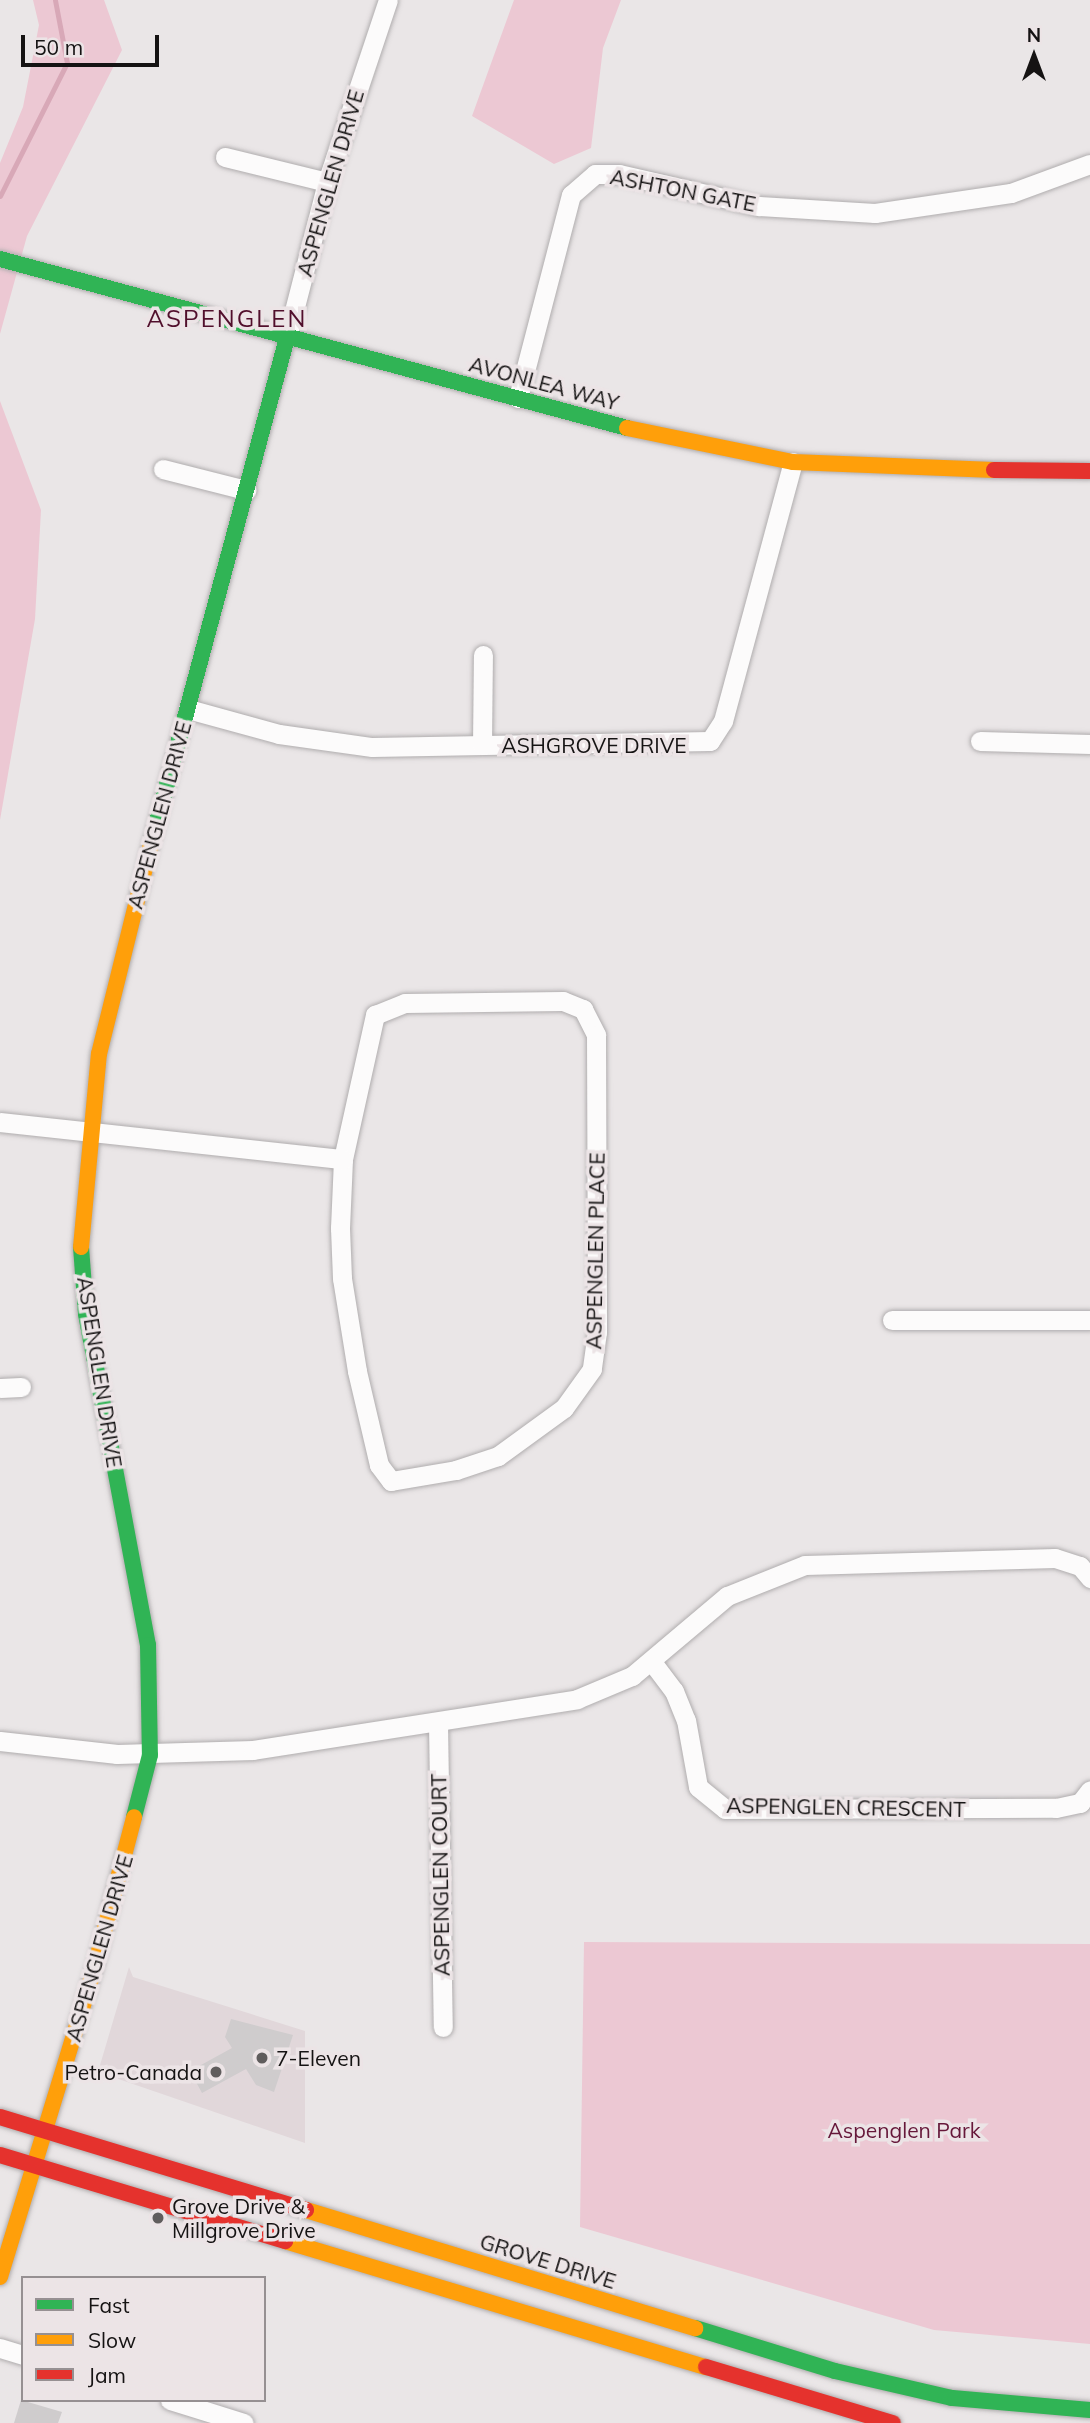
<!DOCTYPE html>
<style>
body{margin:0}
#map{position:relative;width:1090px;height:2423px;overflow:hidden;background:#eae6e7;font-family:Mulish,sans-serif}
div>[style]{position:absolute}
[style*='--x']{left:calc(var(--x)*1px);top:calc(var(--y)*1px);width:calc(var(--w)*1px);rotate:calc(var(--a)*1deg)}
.built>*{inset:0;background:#e1d7da}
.green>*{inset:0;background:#ecc8d3}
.stream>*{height:5px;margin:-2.5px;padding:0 2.5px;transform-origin:2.5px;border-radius:2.5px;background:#d8a8b7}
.building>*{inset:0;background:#cfcccd}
.roads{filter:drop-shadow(0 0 2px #b0adae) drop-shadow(0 0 2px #b0adae)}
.street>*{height:19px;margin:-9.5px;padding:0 9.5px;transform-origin:9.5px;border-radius:9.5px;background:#fcfbfb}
.fast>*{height:16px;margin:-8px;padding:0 8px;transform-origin:8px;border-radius:8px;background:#30b455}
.slow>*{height:16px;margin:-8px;padding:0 8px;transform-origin:8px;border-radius:8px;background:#ff9f0a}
.jam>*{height:16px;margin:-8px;padding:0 8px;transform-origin:8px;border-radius:8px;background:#e5322d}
.dots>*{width:19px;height:19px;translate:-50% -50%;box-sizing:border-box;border:4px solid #ece4e6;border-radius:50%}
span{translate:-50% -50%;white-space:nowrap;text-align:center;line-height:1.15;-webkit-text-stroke:7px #ece4e6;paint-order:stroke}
.street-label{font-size:21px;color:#151313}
.poi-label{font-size:21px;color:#151313}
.left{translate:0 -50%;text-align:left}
.right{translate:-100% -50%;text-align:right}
.park-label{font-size:21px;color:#66183a}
.quarter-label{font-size:24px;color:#510f2c;letter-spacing:2px}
.legend{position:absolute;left:21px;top:2276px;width:245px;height:126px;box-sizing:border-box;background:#ece4e6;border:2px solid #969092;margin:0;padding:9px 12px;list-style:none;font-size:21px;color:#151313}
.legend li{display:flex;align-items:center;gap:14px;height:35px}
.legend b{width:35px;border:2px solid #969092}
.north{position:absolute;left:999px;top:21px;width:70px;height:70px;-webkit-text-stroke:5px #ece4e6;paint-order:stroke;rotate:0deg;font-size:19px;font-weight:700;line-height:28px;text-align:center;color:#151313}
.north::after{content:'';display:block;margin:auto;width:24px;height:32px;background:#151313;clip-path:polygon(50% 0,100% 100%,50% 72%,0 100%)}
.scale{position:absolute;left:21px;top:35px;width:138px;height:32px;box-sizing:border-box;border:4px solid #151313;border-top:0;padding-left:9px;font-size:21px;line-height:24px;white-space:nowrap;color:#151313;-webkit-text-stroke:5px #ece4e6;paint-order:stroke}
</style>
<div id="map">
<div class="built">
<div style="clip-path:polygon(129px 1967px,133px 1977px,305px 2031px,305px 2143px,98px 2072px)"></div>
</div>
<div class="green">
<div style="clip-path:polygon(33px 0,104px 0,122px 50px,27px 236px,0 334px,0 163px,23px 107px,39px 25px)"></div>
<div style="clip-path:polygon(514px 0,621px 0,603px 48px,591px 148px,554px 164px,472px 116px)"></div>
<div style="clip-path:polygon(0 401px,41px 510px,35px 619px,0 820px)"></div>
<div style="clip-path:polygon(584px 1942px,1090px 1944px,1090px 2344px,934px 2330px,580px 2227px)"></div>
</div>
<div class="stream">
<div style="--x:0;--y:196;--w:149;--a:-63.3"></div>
<div style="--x:67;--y:63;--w:64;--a:-100.8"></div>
</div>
<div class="building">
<div style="clip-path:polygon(231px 2019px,293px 2035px,274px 2092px,256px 2085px,246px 2069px,202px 2093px,190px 2071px,232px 2048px,225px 2037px)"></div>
<div style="clip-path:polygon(21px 2400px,62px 2412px,58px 2423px,14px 2423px)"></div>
</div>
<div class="roads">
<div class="street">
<div style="--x:225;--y:157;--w:105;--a:13.8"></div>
<div style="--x:287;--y:338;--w:161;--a:-75.6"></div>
<div style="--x:327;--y:182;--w:192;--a:-71.5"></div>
<div style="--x:518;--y:398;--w:210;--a:-75.4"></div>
<div style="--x:571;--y:195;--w:32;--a:-41"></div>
<div style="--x:595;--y:174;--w:24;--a:0"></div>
<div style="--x:619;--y:174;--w:144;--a:12.9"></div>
<div style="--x:759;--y:206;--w:116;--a:3.5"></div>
<div style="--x:875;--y:213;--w:137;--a:-8.4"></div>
<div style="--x:1011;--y:193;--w:84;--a:-20.2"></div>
<div style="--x:163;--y:469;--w:86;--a:14.2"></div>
<div style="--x:188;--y:709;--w:94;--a:15.4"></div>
<div style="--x:279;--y:734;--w:94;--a:8"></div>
<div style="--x:372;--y:747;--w:338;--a:-1"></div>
<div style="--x:710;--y:741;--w:24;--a:-57"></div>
<div style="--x:723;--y:721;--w:268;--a:-74.9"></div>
<div style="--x:980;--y:741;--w:110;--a:1.6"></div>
<div style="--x:482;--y:745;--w:90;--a:-89.4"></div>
<div style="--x:563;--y:1001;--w:22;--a:22"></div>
<div style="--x:583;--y:1009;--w:29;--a:63"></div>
<div style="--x:596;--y:1035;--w:297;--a:89.8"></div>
<div style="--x:597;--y:1332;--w:37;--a:98"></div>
<div style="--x:592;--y:1369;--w:48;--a:125.7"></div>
<div style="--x:564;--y:1408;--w:82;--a:144"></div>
<div style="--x:498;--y:1456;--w:44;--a:161.6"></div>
<div style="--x:456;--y:1470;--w:66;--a:170.4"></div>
<div style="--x:391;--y:1481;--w:20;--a:-127"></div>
<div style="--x:379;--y:1465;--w:97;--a:-103.2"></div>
<div style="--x:357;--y:1371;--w:94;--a:-99.2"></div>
<div style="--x:342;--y:1278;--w:50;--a:-92.3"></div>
<div style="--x:340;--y:1228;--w:69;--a:-87.5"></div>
<div style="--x:343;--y:1159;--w:148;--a:-77.5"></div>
<div style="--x:375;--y:1015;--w:32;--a:-22"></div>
<div style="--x:405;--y:1003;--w:158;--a:-0.7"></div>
<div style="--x:0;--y:1122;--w:345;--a:6.2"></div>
<div style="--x:892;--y:1320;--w:198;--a:0"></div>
<div style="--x:0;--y:1388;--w:21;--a:-3"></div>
<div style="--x:652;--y:1662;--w:36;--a:53"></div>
<div style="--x:674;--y:1691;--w:31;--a:68"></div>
<div style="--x:686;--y:1720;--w:68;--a:79.8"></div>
<div style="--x:698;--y:1787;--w:35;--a:39"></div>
<div style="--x:725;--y:1809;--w:331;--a:-0.2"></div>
<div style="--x:1056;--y:1808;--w:25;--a:-12"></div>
<div style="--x:1080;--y:1803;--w:16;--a:-52"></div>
<div style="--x:438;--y:1723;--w:304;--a:89.1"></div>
<div style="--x:0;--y:1741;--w:118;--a:6.3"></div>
<div style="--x:117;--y:1754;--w:136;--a:-1.7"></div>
<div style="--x:253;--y:1750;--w:328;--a:-8.9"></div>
<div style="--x:577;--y:1699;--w:60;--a:-22.7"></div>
<div style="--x:632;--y:1676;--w:124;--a:-40.1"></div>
<div style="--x:727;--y:1596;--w:84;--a:-21.7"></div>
<div style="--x:805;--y:1565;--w:250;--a:-1.6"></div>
<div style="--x:1055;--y:1558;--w:26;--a:18"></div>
<div style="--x:1080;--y:1566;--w:16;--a:50"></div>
<div style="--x:0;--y:2348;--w:24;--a:17"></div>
<div style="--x:170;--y:2400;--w:77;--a:17.3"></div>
</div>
<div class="fast">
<div style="--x:0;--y:259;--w:649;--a:15.08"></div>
<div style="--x:151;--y:844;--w:524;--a:-74.96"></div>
<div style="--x:81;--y:1247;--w:67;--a:85.7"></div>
<div style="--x:86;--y:1314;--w:337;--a:79.4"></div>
<div style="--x:148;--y:1645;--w:110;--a:89"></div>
<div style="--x:150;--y:1755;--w:64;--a:104.5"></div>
<div style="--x:695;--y:2328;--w:146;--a:17.1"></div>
<div style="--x:835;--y:2371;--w:120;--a:13"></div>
<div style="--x:952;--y:2398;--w:139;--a:5"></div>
</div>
<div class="slow">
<div style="--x:627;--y:428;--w:169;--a:11.6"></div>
<div style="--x:793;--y:462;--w:201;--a:2.3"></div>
<div style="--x:81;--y:1247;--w:194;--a:-84.7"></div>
<div style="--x:99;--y:1054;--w:216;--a:-76.1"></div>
<div style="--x:306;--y:2210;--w:407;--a:16.9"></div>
<div style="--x:285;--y:2241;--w:439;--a:16.7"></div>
<div style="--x:0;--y:2277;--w:321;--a:-73"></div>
<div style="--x:94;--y:1970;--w:158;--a:-75.3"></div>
</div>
<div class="jam">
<div style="--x:994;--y:470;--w:96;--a:0.6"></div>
<div style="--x:0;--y:2117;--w:320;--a:16.9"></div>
<div style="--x:0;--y:2155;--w:298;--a:16.8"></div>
<div style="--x:706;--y:2367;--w:195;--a:16.7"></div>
</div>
</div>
<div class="dots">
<div style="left:262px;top:2058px;background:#605d5d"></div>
<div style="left:216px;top:2072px;background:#605d5d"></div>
<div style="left:158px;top:2218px;background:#605d5d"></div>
</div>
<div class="street-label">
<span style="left:330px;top:183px;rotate:-74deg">ASPENGLEN DRIVE</span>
<span style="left:683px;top:190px;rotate:11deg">ASHTON GATE</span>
<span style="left:544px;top:383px;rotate:15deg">AVONLEA WAY</span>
<span style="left:594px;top:745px">ASHGROVE DRIVE</span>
<span style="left:159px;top:815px;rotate:-75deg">ASPENGLEN DRIVE</span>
<span style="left:595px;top:1251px;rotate:-89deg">ASPENGLEN PLACE</span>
<span style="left:100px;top:1372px;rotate:81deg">ASPENGLEN DRIVE</span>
<span style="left:846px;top:1807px;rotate:1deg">ASPENGLEN CRESCENT</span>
<span style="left:440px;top:1875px;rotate:-91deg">ASPENGLEN COURT</span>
<span style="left:99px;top:1948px;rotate:-74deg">ASPENGLEN DRIVE</span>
<span style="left:548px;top:2261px;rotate:17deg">GROVE DRIVE</span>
</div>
<div class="poi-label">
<span class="left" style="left:276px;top:2058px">7-Eleven</span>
<span class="right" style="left:202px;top:2072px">Petro-Canada</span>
<span class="left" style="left:172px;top:2218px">Grove Drive &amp;<br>Millgrove Drive</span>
</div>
<div class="park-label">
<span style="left:904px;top:2130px">Aspenglen Park</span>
</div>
<div class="quarter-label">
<span style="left:227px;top:319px">ASPENGLEN</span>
</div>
<ul class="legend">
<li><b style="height:9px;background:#30b455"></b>Fast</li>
<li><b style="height:9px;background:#ff9f0a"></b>Slow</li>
<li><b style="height:9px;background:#e5322d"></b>Jam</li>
</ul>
<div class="north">N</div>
<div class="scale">50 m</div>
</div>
